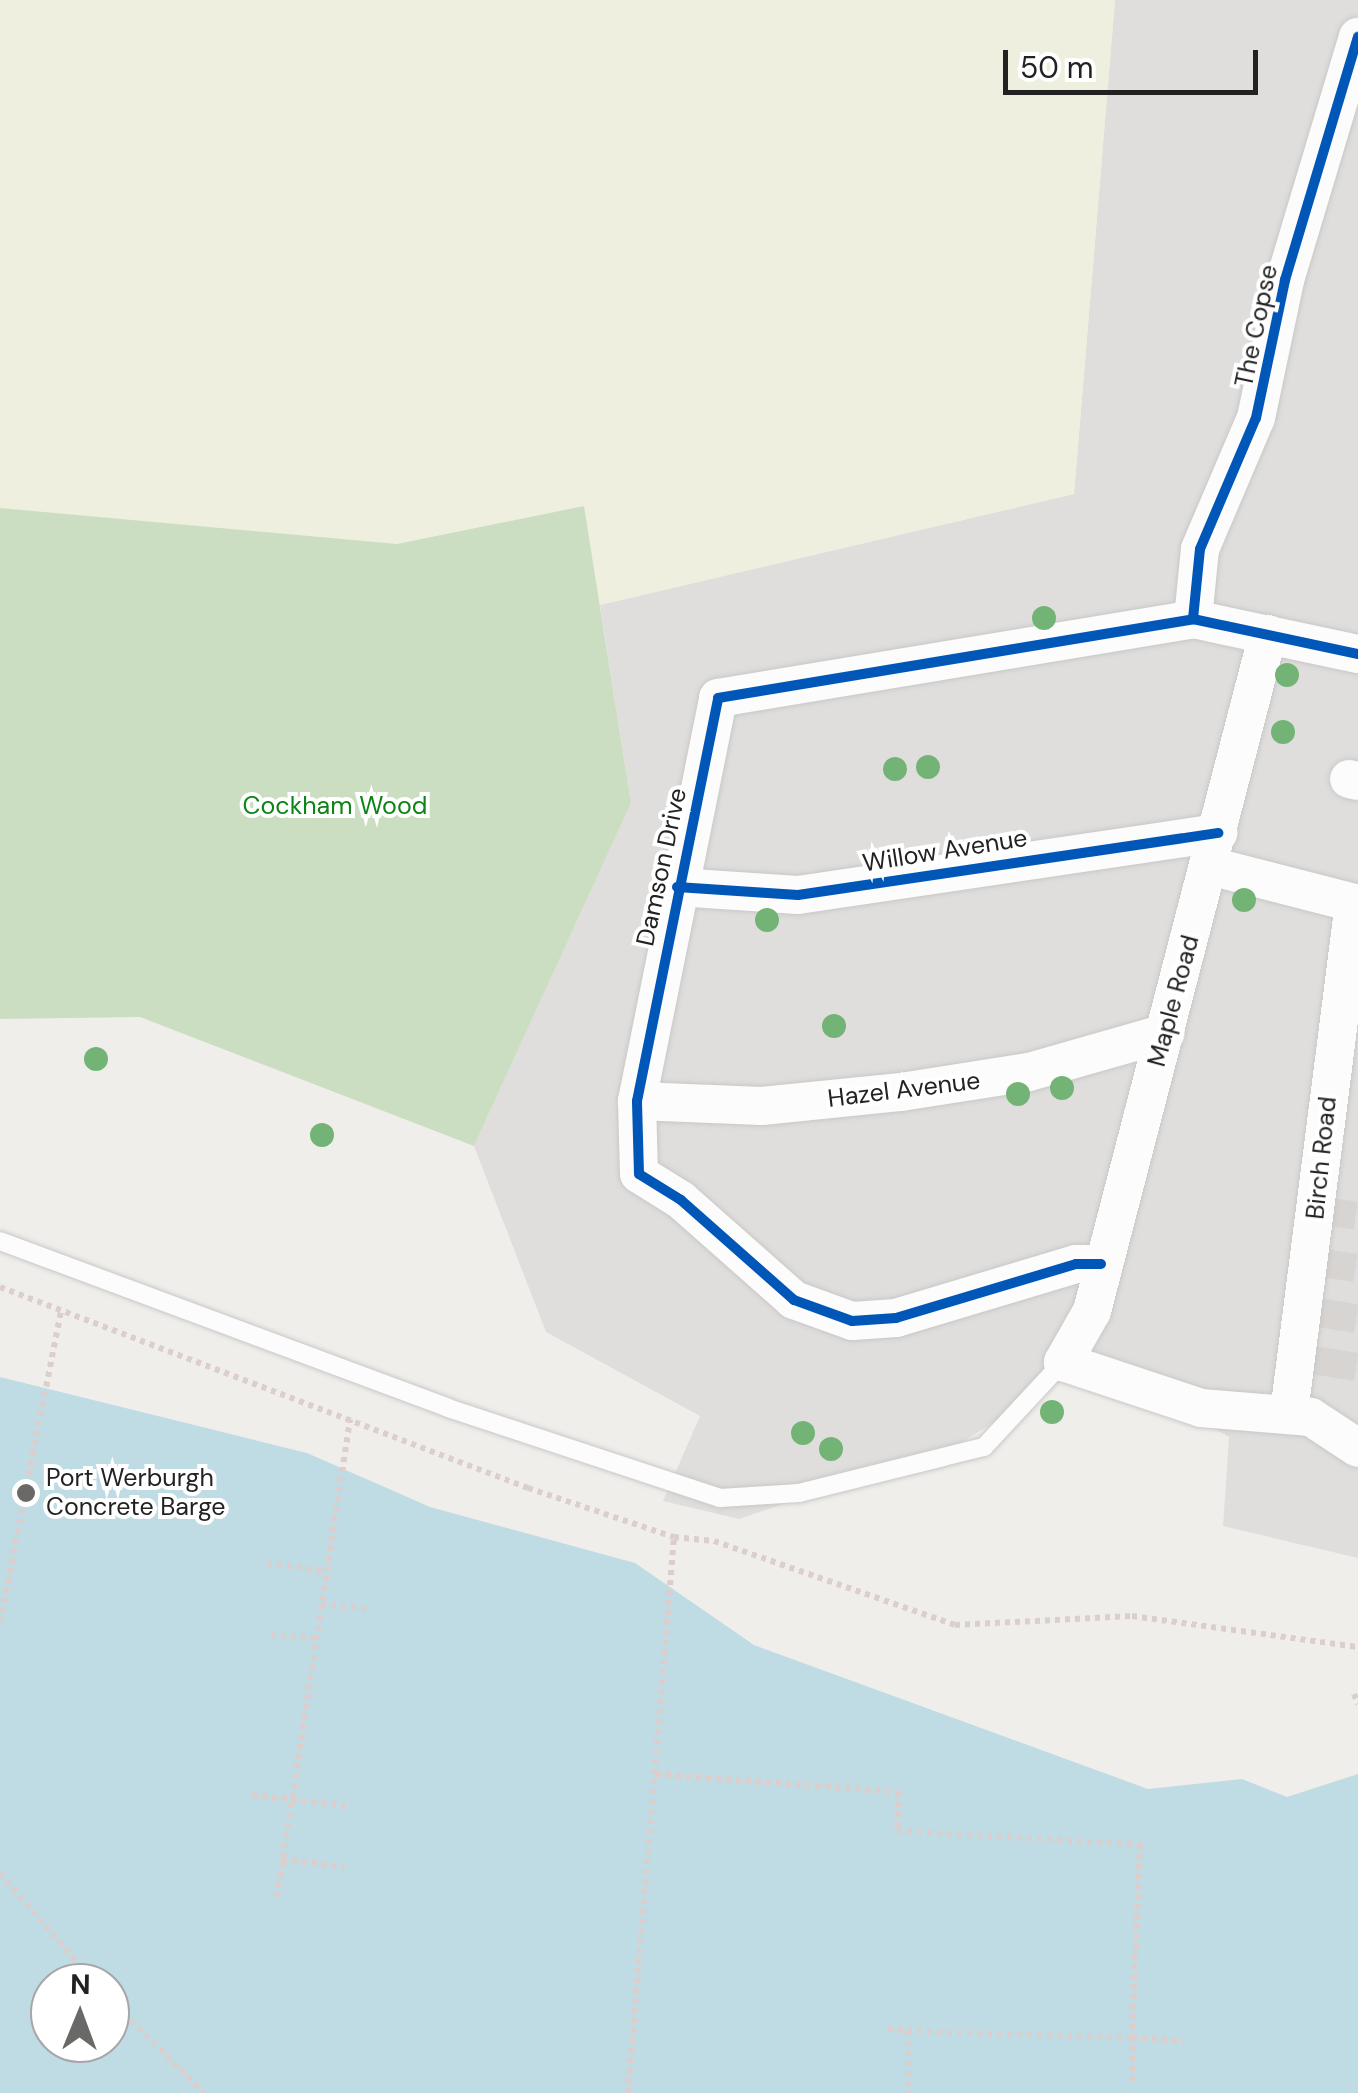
<!DOCTYPE html>
<style>
body{margin:0}
#map{position:relative;width:1358px;height:2093px;overflow:hidden;background:#f0eeeb;font-family:"DM Sans",sans-serif}
div>[style]{position:absolute}
[style*='--x']{left:calc(var(--x)*1px);top:calc(var(--y)*1px);width:calc(var(--w)*1px);rotate:calc(var(--a)*1deg)}
.residential>*{inset:0;background:#dfdedc}
.farmland>*{inset:0;background:#efefdf}
.forest>*{inset:0;background:#cbdec1}
.water>*{inset:0;background:#bfdbe3}
.building>*{inset:0;background:#d7d4d2;transform-origin:0 0}
.path>*{height:6px;margin-top:-3px;transform-origin:0;background:repeating-linear-gradient(90deg,#dccecd 0 5px,transparent 0 10px)}
.roads{filter:drop-shadow(0 0 2px #c9c8c7) drop-shadow(0 0 2px #c9c8c7)}
.service>*{height:18px;margin:-9px;padding:0 9px;transform-origin:9px;border-radius:9px;background:#fdfcfc}
.minor>*{height:38px;margin:-19px;padding:0 19px;transform-origin:19px;border-radius:19px;background:#fdfcfc}
.cycleway>*{height:10px;margin:-5px;padding:0 5px;transform-origin:5px;border-radius:5px;background:#0057b8}
.trees>*{width:24px;height:24px;margin:-12px;border-radius:50%;background:#73b476}
.dots>*{width:28px;height:28px;translate:-50% -50%;box-sizing:border-box;border:5px solid #fff;border-radius:50%}
span{translate:-50% -50%;white-space:nowrap;text-align:center;line-height:1.15;-webkit-text-stroke:8px #fff;paint-order:stroke}
.street-label{font-size:25px;color:#222}
.park-label{font-size:25px;color:#0c8416}
.poi-label{font-size:25px;color:#222}
.left{translate:0 -50%;text-align:left}
.north{position:absolute;left:30px;top:1963px;width:100px;height:100px;box-sizing:border-box;background:#fff;border:2px solid #a7a7a7;border-radius:50%;rotate:1deg;font-size:28px;font-weight:700;line-height:40px;text-align:center;color:#222}
.north::after{content:'';display:block;margin:auto;width:35px;height:45px;background:#6a6968;clip-path:polygon(50% 0,100% 100%,50% 72%,0 100%)}
.scale{position:absolute;left:1003px;top:50px;width:255px;height:45px;box-sizing:border-box;border:5px solid #222;border-top:0;padding-left:12px;font-size:30px;line-height:35px;white-space:nowrap;color:#222;-webkit-text-stroke:8px #fff;paint-order:stroke}
</style>
<div id="map">
<div class="residential">
<div style="clip-path:polygon(1115px 0,1358px 0,1358px 1558px,1223px 1526px,1229px 1437px,1091px 1361px,959px 1444px,739px 1519px,663px 1501px,700px 1416px,546px 1332px,474px 1146px,631px 803px,600px 605px,1074px 494px)"></div>
</div>
<div class="farmland">
<div style="clip-path:polygon(0 0,1115px 0,1074px 494px,600px 605px,583px 506px,397px 544px,0 508px)"></div>
</div>
<div class="forest">
<div style="clip-path:polygon(584px 506px,631px 803px,474px 1146px,140px 1017px,0 1019px,0 508px,397px 544px)"></div>
</div>
<div class="water">
<div style="clip-path:polygon(evenodd,0 1377px,307px 1453px,430px 1507px,635px 1563px,754px 1645px,1148px 1789px,1242px 1779px,1287px 1797px,1358px 1774px,1358px 2093px,0 2093px,0 1377px,50px 1983px,110px 1983px,110px 2043px,50px 2043px,50px 1983px)"></div>
</div>
<div class="building">
<div style="left:1324px;top:1197px;width:34px;height:28px;rotate:8deg"></div>
<div style="left:1319px;top:1248px;width:39px;height:28px;rotate:9deg"></div>
<div style="left:1313px;top:1297px;width:46px;height:29px;rotate:9deg"></div>
<div style="left:1307px;top:1345px;width:52px;height:28px;rotate:9deg"></div>
</div>
<div class="path">
<div style="--x:0;--y:1287;--w:565;--a:20.84"></div>
<div style="--x:528;--y:1488;--w:154;--a:18.6"></div>
<div style="--x:674;--y:1537;--w:40;--a:5.7"></div>
<div style="--x:714;--y:1541;--w:255;--a:19.2"></div>
<div style="--x:955;--y:1625;--w:177;--a:-2.9"></div>
<div style="--x:1132;--y:1616;--w:228;--a:7.8"></div>
<div style="--x:267;--y:1563;--w:60;--a:7.7"></div>
<div style="--x:321;--y:1604;--w:49;--a:5.8"></div>
<div style="--x:0;--y:1622;--w:318;--a:-78.9"></div>
<div style="--x:271;--y:1635;--w:45;--a:3.8"></div>
<div style="--x:1354;--y:1694;--w:11;--a:68"></div>
<div style="--x:656;--y:1774;--w:243;--a:4.3"></div>
<div style="--x:898;--y:1792;--w:39;--a:91"></div>
<div style="--x:897;--y:1831;--w:243;--a:3.1"></div>
<div style="--x:1140;--y:1844;--w:194;--a:92.4"></div>
<div style="--x:1132;--y:2038;--w:223;--a:-178.2"></div>
<div style="--x:909;--y:2031;--w:62;--a:90.9"></div>
<div style="--x:252;--y:1795;--w:101;--a:6.8"></div>
<div style="--x:282;--y:1859;--w:63;--a:7.4"></div>
<div style="--x:0;--y:1873;--w:145;--a:49.5"></div>
<div style="--x:277;--y:1897;--w:483;--a:-81.3"></div>
<div style="--x:110;--y:1999;--w:133;--a:45"></div>
<div style="--x:888;--y:2029;--w:21;--a:5"></div>
<div style="--x:1132;--y:2081;--w:43;--a:-90"></div>
<div style="--x:1132;--y:2038;--w:52;--a:3.3"></div>
<div style="--x:628;--y:2093;--w:558;--a:-85.27"></div>
</div>
<div class="roads">
<div class="service">
<div style="--x:0;--y:1241;--w:478;--a:20.4"></div>
<div style="--x:448;--y:1408;--w:287;--a:18.3"></div>
<div style="--x:720;--y:1498;--w:79;--a:-3.6"></div>
<div style="--x:799;--y:1493;--w:191;--a:-14"></div>
<div style="--x:984;--y:1447;--w:116;--a:-47.1"></div>
</div>
<div class="minor">
<div style="--x:1193;--y:619;--w:70;--a:-84.3"></div>
<div style="--x:1200;--y:549;--w:142;--a:-66.9"></div>
<div style="--x:1256;--y:418;--w:141;--a:-78.1"></div>
<div style="--x:1285;--y:280;--w:254;--a:-73.3"></div>
<div style="--x:1268;--y:634;--w:700;--a:104.57"></div>
<div style="--x:1092;--y:1311;--w:59;--a:119.6"></div>
<div style="--x:1063;--y:1362;--w:145;--a:18.4"></div>
<div style="--x:1201;--y:1408;--w:110;--a:4.7"></div>
<div style="--x:1311;--y:1417;--w:56;--a:33.4"></div>
<div style="--x:1349;--y:779;--w:9;--a:13"></div>
<div style="--x:1210;--y:866;--w:153;--a:14.4"></div>
<div style="--x:677;--y:887;--w:121;--a:3.8"></div>
<div style="--x:798;--y:895;--w:425;--a:-8.4"></div>
<div style="--x:637;--y:1101;--w:125;--a:2.3"></div>
<div style="--x:762;--y:1106;--w:140;--a:-5.8"></div>
<div style="--x:901;--y:1092;--w:130;--a:-8.9"></div>
<div style="--x:1029;--y:1072;--w:142;--a:-15.9"></div>
<div style="--x:1101;--y:1264;--w:25;--a:180"></div>
<div style="--x:1076;--y:1264;--w:188;--a:163.3"></div>
<div style="--x:896;--y:1318;--w:44;--a:176.1"></div>
<div style="--x:852;--y:1321;--w:62;--a:-160.1"></div>
<div style="--x:794;--y:1300;--w:151;--a:-138.5"></div>
<div style="--x:681;--y:1200;--w:49;--a:-148.2"></div>
<div style="--x:639;--y:1174;--w:73;--a:-91.6"></div>
<div style="--x:637;--y:1101;--w:411;--a:-78.6"></div>
<div style="--x:718;--y:698;--w:482;--a:-9.4"></div>
<div style="--x:1193;--y:619;--w:169;--a:12"></div>
<div style="--x:1289;--y:1413;--w:514;--a:-82.74"></div>
</div>
</div>
<div class="cycleway">
<div style="--x:1193;--y:619;--w:70;--a:-84.3"></div>
<div style="--x:1200;--y:549;--w:142;--a:-66.9"></div>
<div style="--x:1256;--y:418;--w:141;--a:-78.1"></div>
<div style="--x:1285;--y:280;--w:254;--a:-73.3"></div>
<div style="--x:677;--y:887;--w:121;--a:3.8"></div>
<div style="--x:798;--y:895;--w:425;--a:-8.4"></div>
<div style="--x:1101;--y:1264;--w:25;--a:180"></div>
<div style="--x:1076;--y:1264;--w:188;--a:163.3"></div>
<div style="--x:896;--y:1318;--w:44;--a:176.1"></div>
<div style="--x:852;--y:1321;--w:62;--a:-160.1"></div>
<div style="--x:794;--y:1300;--w:151;--a:-138.5"></div>
<div style="--x:681;--y:1200;--w:49;--a:-148.2"></div>
<div style="--x:639;--y:1174;--w:73;--a:-91.6"></div>
<div style="--x:637;--y:1101;--w:411;--a:-78.6"></div>
<div style="--x:718;--y:698;--w:482;--a:-9.4"></div>
<div style="--x:1193;--y:619;--w:169;--a:12"></div>
</div>
<div class="trees">
<div style="left:1044px;top:618px"></div>
<div style="left:1287px;top:675px"></div>
<div style="left:1283px;top:732px"></div>
<div style="left:928px;top:767px"></div>
<div style="left:895px;top:769px"></div>
<div style="left:1244px;top:900px"></div>
<div style="left:767px;top:920px"></div>
<div style="left:834px;top:1026px"></div>
<div style="left:96px;top:1059px"></div>
<div style="left:1062px;top:1088px"></div>
<div style="left:1018px;top:1094px"></div>
<div style="left:322px;top:1135px"></div>
<div style="left:1052px;top:1412px"></div>
<div style="left:803px;top:1433px"></div>
<div style="left:831px;top:1449px"></div>
</div>
<div class="dots">
<div style="left:26px;top:1493px;background:#6a6968"></div>
</div>
<div class="street-label">
<span style="left:1257px;top:326px;rotate:-78deg">The Copse</span>
<span style="left:945px;top:851px;rotate:-9deg">Willow Avenue</span>
<span style="left:662px;top:867px;rotate:-78deg">Damson Drive</span>
<span style="left:1174px;top:1001px;rotate:-75deg">Maple Road</span>
<span style="left:904px;top:1090px;rotate:-7deg">Hazel Avenue</span>
<span style="left:1322px;top:1158px;rotate:-84deg">Birch Road</span>
</div>
<div class="park-label">
<span style="left:335px;top:806px">Cockham Wood</span>
</div>
<div class="poi-label">
<span class="left" style="left:46px;top:1493px">Port Werburgh<br>Concrete Barge</span>
</div>
<div class="north">N</div>
<div class="scale">50 m</div>
</div>
